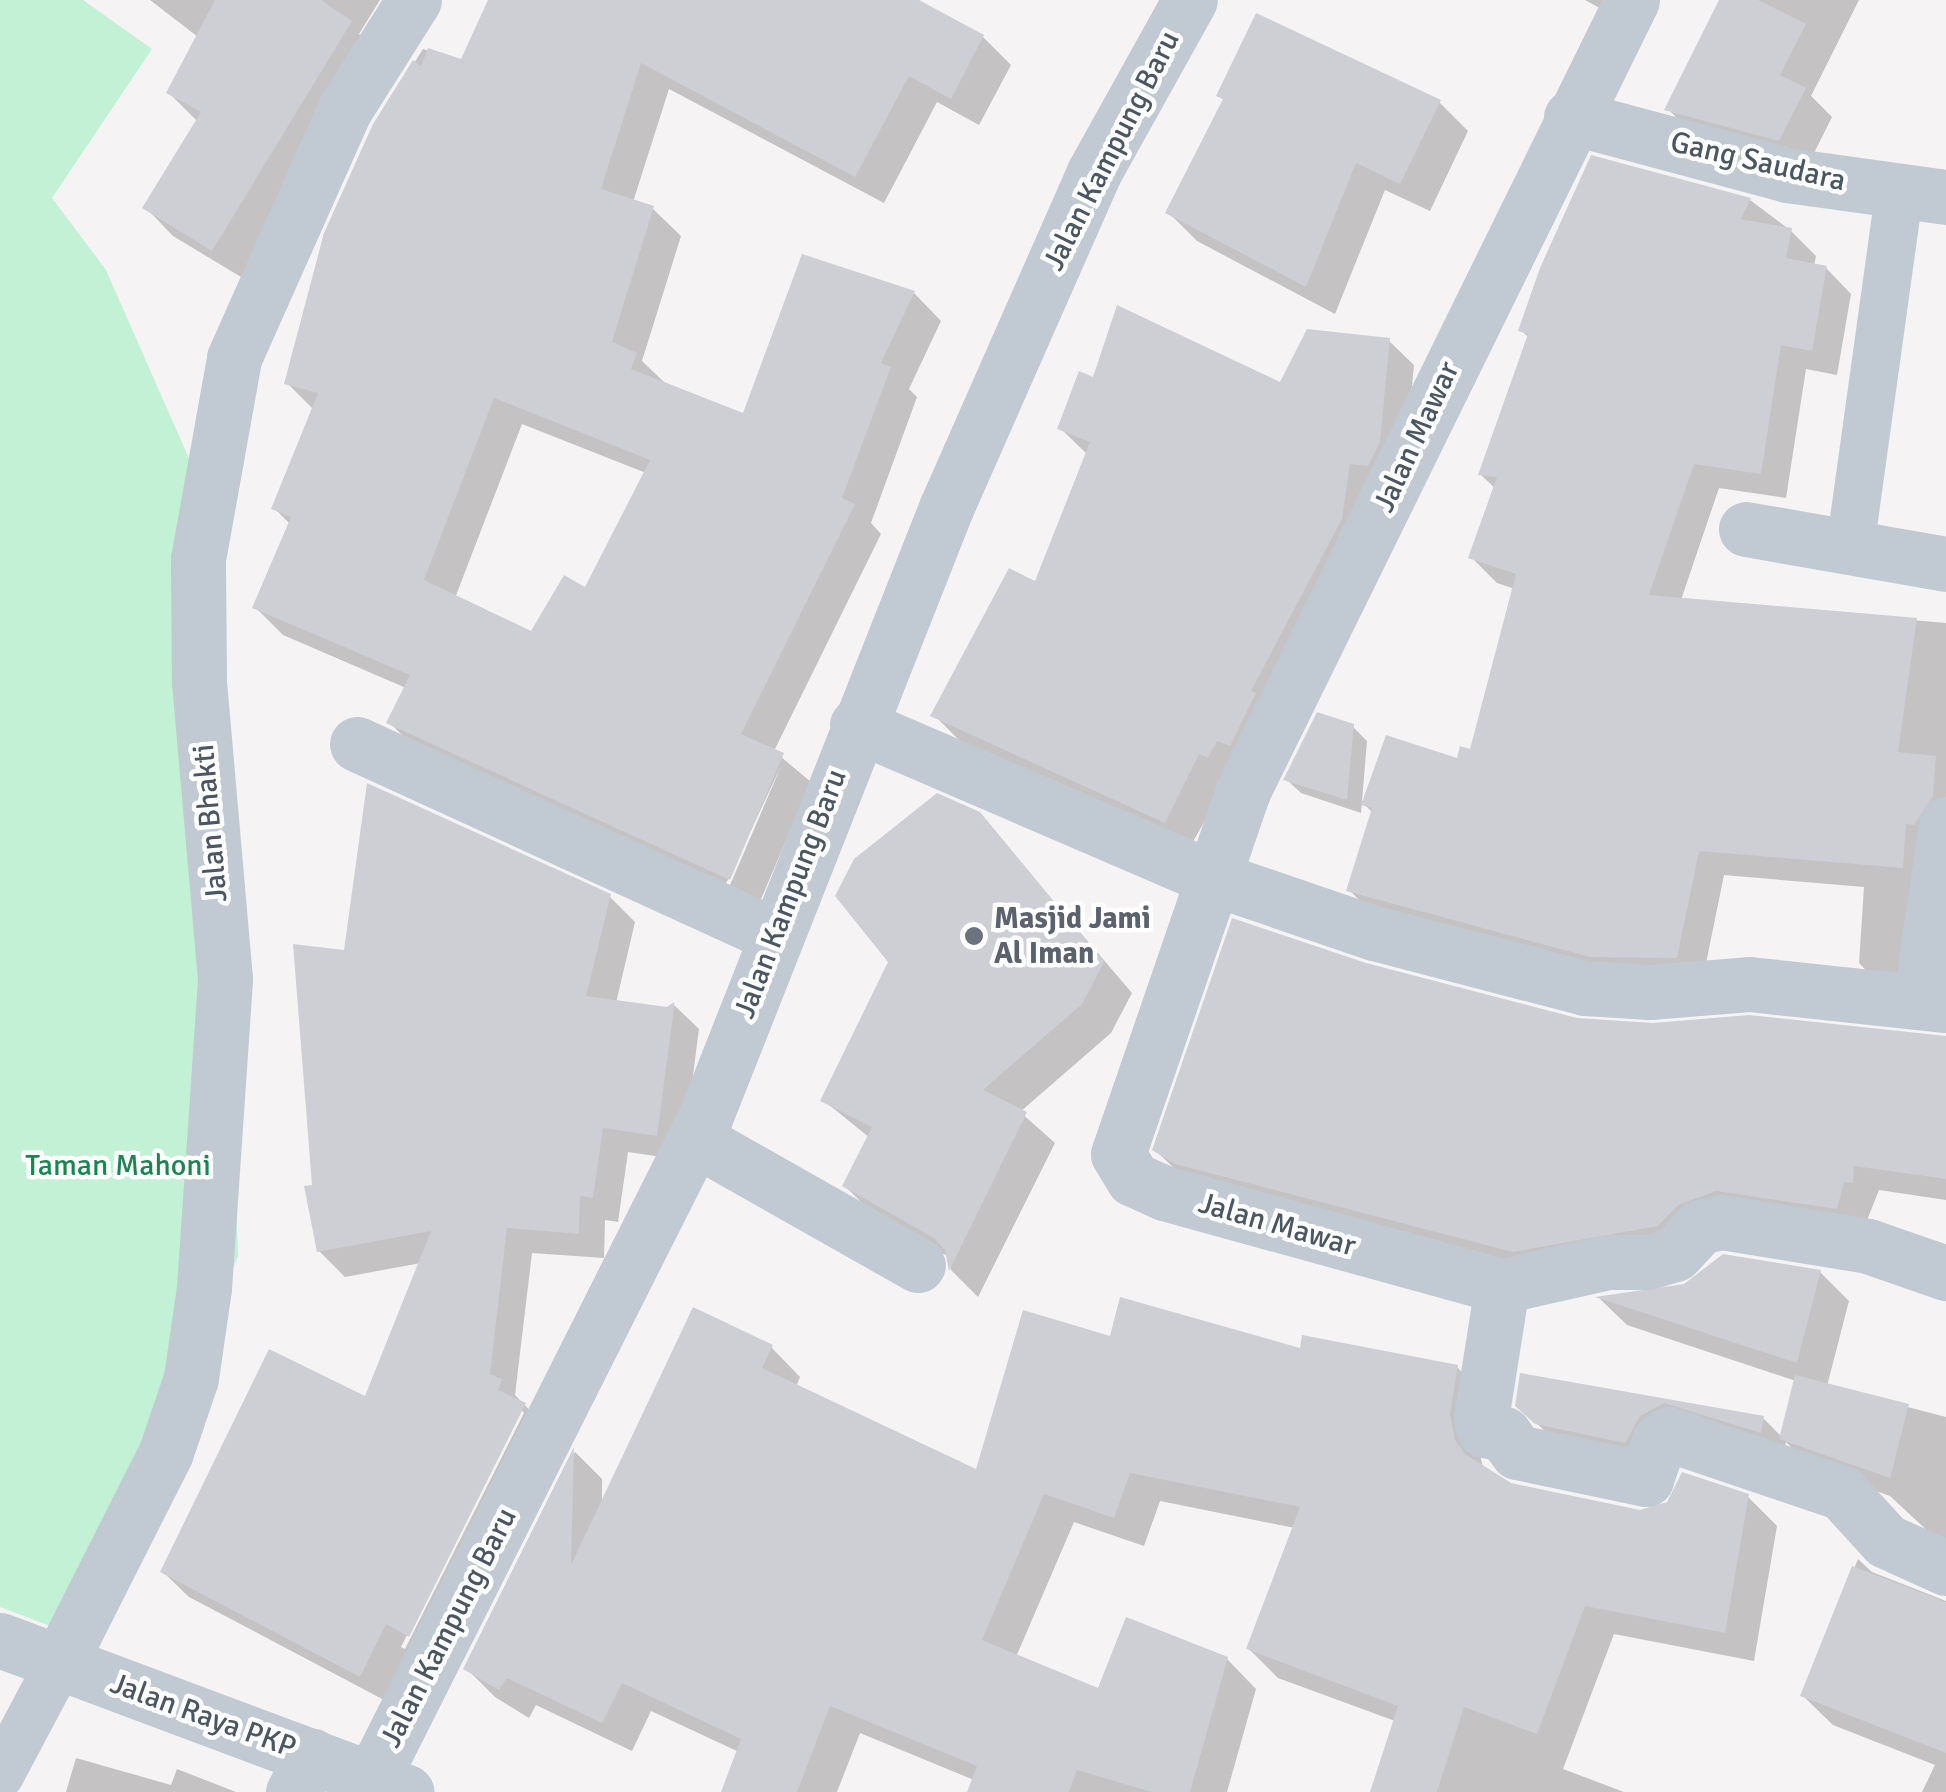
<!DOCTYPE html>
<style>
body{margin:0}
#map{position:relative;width:1946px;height:1792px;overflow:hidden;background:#f5f3f3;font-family:Signika,sans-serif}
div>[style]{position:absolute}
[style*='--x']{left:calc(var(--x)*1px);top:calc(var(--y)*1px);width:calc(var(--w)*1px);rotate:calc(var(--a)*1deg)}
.green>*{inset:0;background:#c3f1d5}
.shadow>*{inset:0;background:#0003}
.building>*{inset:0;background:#cdcfd5}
.service>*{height:48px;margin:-24px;padding:0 24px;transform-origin:24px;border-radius:24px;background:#c1cad2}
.minor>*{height:55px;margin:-27.5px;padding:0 27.5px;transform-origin:27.5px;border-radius:27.5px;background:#c1cad2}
.tertiary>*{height:55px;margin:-27.5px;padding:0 27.5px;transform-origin:27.5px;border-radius:27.5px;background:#c1cad2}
.dots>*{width:28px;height:28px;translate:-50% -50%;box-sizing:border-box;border:5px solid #fff;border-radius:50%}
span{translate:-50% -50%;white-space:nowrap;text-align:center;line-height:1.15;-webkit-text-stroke:9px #fff;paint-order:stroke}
.street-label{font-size:30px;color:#4a5661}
.worship-label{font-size:30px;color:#5b616d;font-weight:700}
.left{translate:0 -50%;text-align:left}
.park-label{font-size:30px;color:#17864f}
</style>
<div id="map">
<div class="green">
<div style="clip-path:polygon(0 0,83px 0,152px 49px,52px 198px,106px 270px,202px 488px,227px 938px,238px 1256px,82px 1638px,0 1607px)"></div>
</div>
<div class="shadow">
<div style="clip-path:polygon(150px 0,380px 0,359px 34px,377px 53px,241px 277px,173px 236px,146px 208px,198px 122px,169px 93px,198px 37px)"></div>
<div style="clip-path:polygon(evenodd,491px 0,914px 0,983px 37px,1011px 65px,979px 125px,937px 102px,884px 203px,669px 89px,633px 202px,653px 209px,681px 236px,642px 361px,664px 382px,744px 416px,914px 293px,941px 321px,909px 389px,917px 397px,871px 523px,881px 534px,774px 751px,811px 782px,758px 906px,727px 892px,782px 764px,723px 890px,417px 750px,389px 722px,406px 688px,283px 635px,255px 607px,290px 524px,274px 508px,314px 410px,287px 383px,375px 125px,423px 49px,462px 62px,491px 0,522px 424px,646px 473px,586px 591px,532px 635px,455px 598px,522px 424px)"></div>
<div style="clip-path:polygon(1585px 0,1611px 0,1605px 11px)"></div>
<div style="clip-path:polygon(1720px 0,1859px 0,1811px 96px,1832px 117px,1807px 167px,1695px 137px,1668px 109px)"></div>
<div style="clip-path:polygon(1219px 96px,1439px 102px,1468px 131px,1430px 211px,1385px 190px,1335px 314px,1197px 241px,1168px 212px,1225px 101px)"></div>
<div style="clip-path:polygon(1750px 200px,1790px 230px,1816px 256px,1814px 266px,1826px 268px,1851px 294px,1837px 375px,1806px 369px,1786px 498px,1719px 488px,1681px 600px,1946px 623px,1946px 837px,1918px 992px,1884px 989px,1859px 963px,1864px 887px,1724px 875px,1702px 983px,1677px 985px,1375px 915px,1349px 890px,1373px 813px,1364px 804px,1472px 752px,1515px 589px,1497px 583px,1471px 557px,1496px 489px,1481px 475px,1530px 339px,1521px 330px)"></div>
<div style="clip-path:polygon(1388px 340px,1414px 365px,1404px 468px,1190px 847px,959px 740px,934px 715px,1037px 585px,1088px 455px,1060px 428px,1094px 380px,1282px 385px)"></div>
<div style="clip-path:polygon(1353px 727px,1367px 741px,1361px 813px,1301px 793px,1286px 779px)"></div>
<div style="clip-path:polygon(979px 814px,1132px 993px,1111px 1033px,1020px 1112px,1055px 1143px,978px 1297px,951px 1270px,949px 1257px,874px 1215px,845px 1186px,870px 1138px,823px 1100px)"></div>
<div style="clip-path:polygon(evenodd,609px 896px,635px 922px,616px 1003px,667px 1010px,674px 1005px,699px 1029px,682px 1160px,628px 1152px,618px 1222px,605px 1220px,604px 1258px,532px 1253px,515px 1395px,550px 1431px,386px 1701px,189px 1597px,163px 1572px,367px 1399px,421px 1263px,345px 1277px,319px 1251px,315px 1187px,346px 952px,609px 896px,521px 1409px,524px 1413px,405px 1649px,401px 1647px,521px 1409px)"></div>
<div style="clip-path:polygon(1365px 966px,1583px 1022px,1946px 1038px,1946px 1200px,1879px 1190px,1862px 1233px,1742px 1216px,1540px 1276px,1181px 1175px,1155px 1150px)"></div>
<div style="clip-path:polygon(1820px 1272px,1849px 1301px,1827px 1386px,1946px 1417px,1946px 1548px,1890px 1496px,1811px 1467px,1786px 1442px,1784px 1454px,1649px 1465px,1561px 1446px,1517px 1405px,1522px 1376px,1763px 1418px,1782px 1437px,1796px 1381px,1627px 1325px,1600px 1299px)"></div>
<div style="clip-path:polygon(1111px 1339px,1457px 1367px,1486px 1397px,1478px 1445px,1483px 1468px,1510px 1485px,1641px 1512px,1748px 1497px,1777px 1526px,1754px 1661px,1614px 1634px,1563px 1769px,1624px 1792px,1372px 1792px,1395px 1721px,1278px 1678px,1249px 1649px,1295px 1528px,1160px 1501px,1144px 1546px,1074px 1522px,1016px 1657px,1100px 1691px,1227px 1659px,1256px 1689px,1227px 1792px,970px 1792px,974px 1780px,860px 1733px,837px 1792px,724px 1792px,739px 1752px,651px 1711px,632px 1751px,536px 1705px,529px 1718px,495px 1697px,466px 1668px,575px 1452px,602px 1479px,602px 1506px,771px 1347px,800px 1377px,796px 1387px,978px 1473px)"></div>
<div style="clip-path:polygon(1858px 1559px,1872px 1572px,1946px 1601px,1946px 1792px,1922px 1792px,1935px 1765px,1833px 1725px,1803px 1696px)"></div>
<div style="clip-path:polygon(76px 1758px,171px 1785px,177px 1769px,236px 1792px,66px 1792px)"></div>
</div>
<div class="building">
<div style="clip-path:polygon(215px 0,321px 0,352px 21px,212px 251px,142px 208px,201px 112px,166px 93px)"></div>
<div style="clip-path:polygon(evenodd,488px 0,919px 0,984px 35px,951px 99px,909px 76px,855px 177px,641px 63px,601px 189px,654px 206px,612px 342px,637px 353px,631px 369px,743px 413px,802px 254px,915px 291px,881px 363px,891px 367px,842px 498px,855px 504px,741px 734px,784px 753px,730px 880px,386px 723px,410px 675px,252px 608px,291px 517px,271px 509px,318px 393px,284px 384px,324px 233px,373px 124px,413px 60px,421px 66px,428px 48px,461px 59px,488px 0,494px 398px,650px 460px,585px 587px,564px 575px,531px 631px,424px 580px,494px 398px)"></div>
<div style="clip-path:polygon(1719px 0,1758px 0,1806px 24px,1780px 75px,1806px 88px,1779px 141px,1664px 110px)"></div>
<div style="clip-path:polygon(1256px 13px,1441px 100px,1400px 184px,1356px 163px,1306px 287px,1165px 213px,1223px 99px,1216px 96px)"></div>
<div style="clip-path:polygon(1591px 155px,1751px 198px,1741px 219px,1792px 228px,1786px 258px,1827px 266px,1812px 351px,1781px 345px,1761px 474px,1694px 464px,1649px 595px,1917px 618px,1898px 752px,1936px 756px,1933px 796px,1914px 825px,1906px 824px,1903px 868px,1699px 851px,1677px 958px,1590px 957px,1346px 891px,1372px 808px,1361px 805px,1386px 735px,1457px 758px,1460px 746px,1470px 749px,1516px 574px,1468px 558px,1497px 477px,1478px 475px,1528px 334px,1518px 331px,1540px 268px)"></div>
<div style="clip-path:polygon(1117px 305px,1280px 382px,1307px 329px,1390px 338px,1380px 442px,1368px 466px,1350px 464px,1342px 519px,1251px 691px,1256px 693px,1230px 746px,1217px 741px,1208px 758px,1199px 754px,1165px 823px,930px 716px,1009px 568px,1035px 581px,1090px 442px,1057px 429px,1079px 371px,1093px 377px)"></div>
<div style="clip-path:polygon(1317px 712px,1354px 724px,1347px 800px,1283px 780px)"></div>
<div style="clip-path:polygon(367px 783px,611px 894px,586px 996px,667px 1007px,674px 1002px,674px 1008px,657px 1136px,603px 1128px,593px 1198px,580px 1196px,579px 1234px,507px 1228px,490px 1374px,502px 1379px,498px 1390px,526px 1403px,409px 1637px,386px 1624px,360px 1677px,160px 1572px,269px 1349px,365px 1396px,431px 1231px,317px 1252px,304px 1186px,312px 1185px,293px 944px,344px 950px)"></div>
<div style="clip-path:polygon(937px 793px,980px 812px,1104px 962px,1082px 1004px,983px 1090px,1027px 1112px,949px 1271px,945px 1250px,934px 1238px,842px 1186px,872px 1127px,820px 1101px,888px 962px,835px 896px,854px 859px)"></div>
<div style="clip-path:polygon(1232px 918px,1366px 963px,1577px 1018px,1653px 1023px,1749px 1015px,1946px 1036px,1946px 1179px,1854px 1166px,1853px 1183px,1844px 1182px,1837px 1209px,1716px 1191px,1678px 1205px,1658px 1226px,1513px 1252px,1175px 1164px,1152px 1150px)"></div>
<div style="clip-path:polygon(1723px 1254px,1821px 1270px,1797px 1363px,1595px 1297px,1684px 1284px)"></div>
<div style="clip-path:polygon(1120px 1297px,1300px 1348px,1302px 1335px,1458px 1365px,1450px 1414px,1455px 1440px,1465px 1454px,1511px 1483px,1640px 1510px,1667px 1502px,1682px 1472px,1749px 1494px,1725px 1633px,1585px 1606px,1537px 1734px,1464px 1707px,1437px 1792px,1370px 1792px,1398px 1706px,1246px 1649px,1300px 1507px,1130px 1473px,1114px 1518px,1044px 1494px,982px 1640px,1098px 1688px,1126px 1617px,1228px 1657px,1190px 1792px,1152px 1792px,1077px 1770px,1069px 1792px,967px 1792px,977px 1766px,830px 1706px,797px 1792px,721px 1792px,741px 1739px,622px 1683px,602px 1723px,507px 1678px,499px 1690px,463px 1669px,574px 1447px,571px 1565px,693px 1307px,773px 1345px,762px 1368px,976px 1469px,1023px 1310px,1110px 1336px)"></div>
<div style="clip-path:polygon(1520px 1373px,1764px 1416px,1761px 1433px,1664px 1403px,1640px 1416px,1625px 1443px,1535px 1424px,1515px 1406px)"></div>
<div style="clip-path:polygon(1795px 1375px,1909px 1404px,1890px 1478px,1779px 1439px)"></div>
<div style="clip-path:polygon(1852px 1566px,1946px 1602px,1946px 1753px,1800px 1696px)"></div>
</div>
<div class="service">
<div style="--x:1850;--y:548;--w:362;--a:-82.1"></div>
<div style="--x:0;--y:1775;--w:128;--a:-62"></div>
</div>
<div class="minor">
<div style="--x:1632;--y:0;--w:881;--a:116.19"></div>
<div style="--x:1243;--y:791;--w:384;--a:109"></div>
<div style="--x:1118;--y:1154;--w:29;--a:59"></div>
<div style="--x:1133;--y:1179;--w:34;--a:24"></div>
<div style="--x:1164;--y:1193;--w:351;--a:15.4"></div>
<div style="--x:1502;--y:1286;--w:109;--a:-12.8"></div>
<div style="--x:1608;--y:1262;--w:39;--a:0"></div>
<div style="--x:1647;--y:1262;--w:29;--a:-16"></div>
<div style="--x:1675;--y:1254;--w:37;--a:-47"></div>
<div style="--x:1700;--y:1227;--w:23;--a:-13"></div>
<div style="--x:1722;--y:1222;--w:148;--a:9.3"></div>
<div style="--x:1868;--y:1246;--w:83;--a:19.1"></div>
<div style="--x:1571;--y:117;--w:224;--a:15"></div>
<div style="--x:1787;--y:175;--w:161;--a:7.9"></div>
<div style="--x:1746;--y:529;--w:203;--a:9.9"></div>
<div style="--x:857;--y:725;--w:387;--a:23.3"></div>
<div style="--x:1213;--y:878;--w:170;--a:18.9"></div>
<div style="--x:1374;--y:933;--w:218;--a:14.6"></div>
<div style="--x:1585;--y:988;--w:65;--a:3.5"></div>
<div style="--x:1650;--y:992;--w:99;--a:-4.6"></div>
<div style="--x:1749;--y:984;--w:198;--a:6.1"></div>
<div style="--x:357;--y:744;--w:460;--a:24.6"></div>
<div style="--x:1920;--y:1001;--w:179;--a:-81.6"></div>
<div style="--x:695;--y:1139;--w:256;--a:29.5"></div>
<div style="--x:1502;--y:1286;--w:134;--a:99"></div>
<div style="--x:1481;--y:1418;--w:13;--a:72"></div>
<div style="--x:1485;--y:1430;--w:19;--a:12"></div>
<div style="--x:1504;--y:1434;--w:22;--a:54"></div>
<div style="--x:1517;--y:1452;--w:132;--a:11.8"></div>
<div style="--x:1646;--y:1479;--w:40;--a:-71.1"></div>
<div style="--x:1659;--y:1441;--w:11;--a:-38"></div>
<div style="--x:1668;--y:1434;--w:184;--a:18.7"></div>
<div style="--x:1842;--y:1493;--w:65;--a:47.5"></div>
<div style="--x:1886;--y:1541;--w:66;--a:24.2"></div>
<div style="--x:60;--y:1662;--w:235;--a:-63.2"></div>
<div style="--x:166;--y:1452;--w:78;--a:-71.3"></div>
<div style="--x:191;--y:1378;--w:91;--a:-81.8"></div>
<div style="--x:204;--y:1288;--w:310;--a:-86.1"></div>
<div style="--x:225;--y:979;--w:298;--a:-95"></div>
<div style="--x:199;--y:682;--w:123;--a:-90.5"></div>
<div style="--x:198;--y:559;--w:204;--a:-79.8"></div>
<div style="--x:234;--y:358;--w:273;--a:-66"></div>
<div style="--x:345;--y:109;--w:129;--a:-57.7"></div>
<div style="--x:372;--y:1779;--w:740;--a:-63.26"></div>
<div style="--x:705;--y:1118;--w:656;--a:-68.44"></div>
<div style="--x:946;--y:508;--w:365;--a:-66.2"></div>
<div style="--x:1093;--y:174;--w:199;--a:-60.9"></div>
<div style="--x:293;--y:1792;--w:41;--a:-62.2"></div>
</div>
<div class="tertiary">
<div style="--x:0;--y:1640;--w:434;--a:20.5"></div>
</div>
<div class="dots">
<div style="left:974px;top:936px;background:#6b7280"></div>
</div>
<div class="street-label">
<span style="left:1112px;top:151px;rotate:-63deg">Jalan Kampung Baru</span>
<span style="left:1758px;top:162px;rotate:13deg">Gang Saudara</span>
<span style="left:1417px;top:437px;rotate:-65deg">Jalan Mawar</span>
<span style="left:211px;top:823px;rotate:-95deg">Jalan Bhakti</span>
<span style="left:791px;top:894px;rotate:-69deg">Jalan Kampung Baru</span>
<span style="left:1277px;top:1225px;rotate:16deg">Jalan Mawar</span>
<span style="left:449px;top:1628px;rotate:-63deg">Jalan Kampung Baru</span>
<span style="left:203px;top:1716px;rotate:20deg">Jalan Raya PKP</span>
</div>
<div class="worship-label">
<span class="left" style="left:994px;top:936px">Masjid Jami<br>Al Iman</span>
</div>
<div class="park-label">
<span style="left:118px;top:1166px">Taman Mahoni</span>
</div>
</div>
